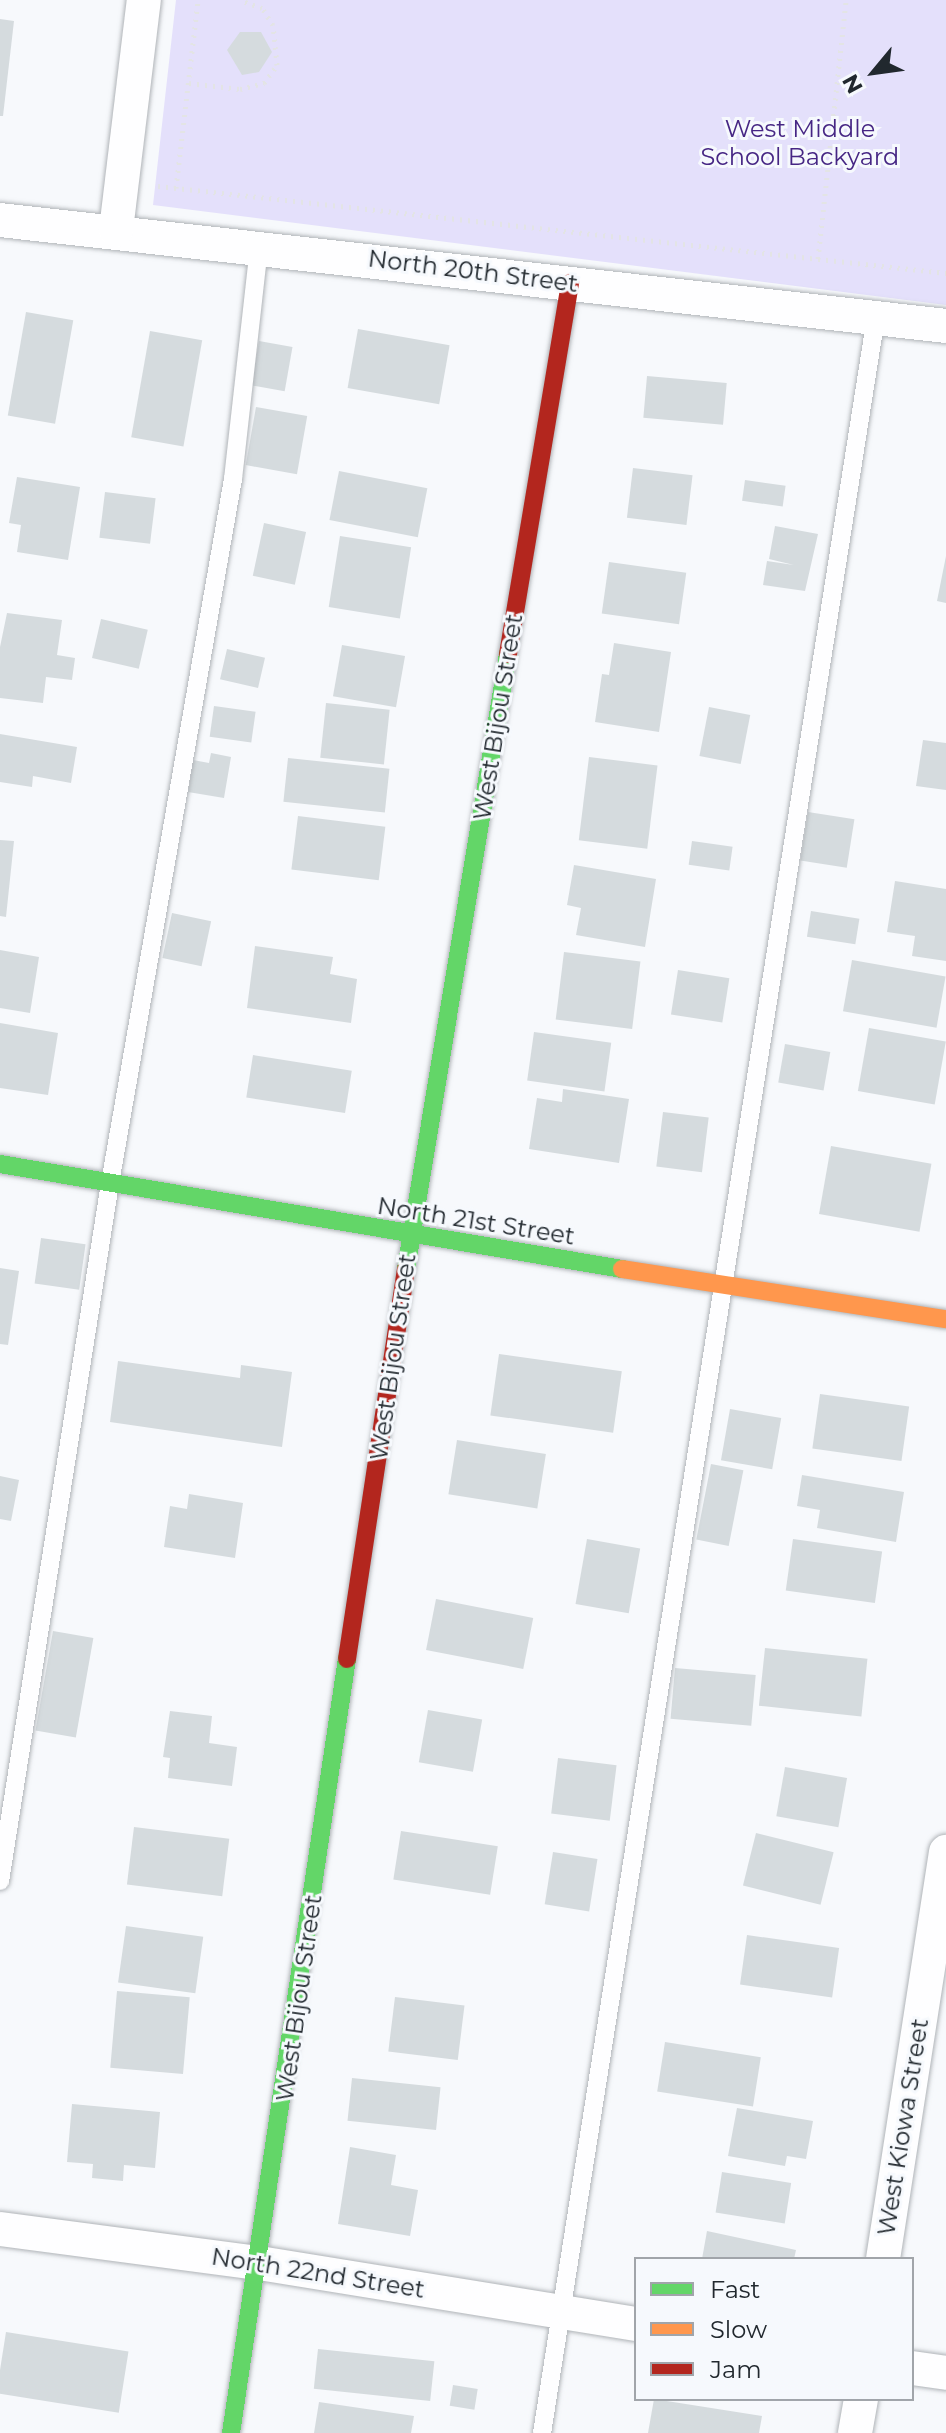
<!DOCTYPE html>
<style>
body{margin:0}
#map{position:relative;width:946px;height:2433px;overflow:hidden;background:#f7f9fc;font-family:Montserrat,sans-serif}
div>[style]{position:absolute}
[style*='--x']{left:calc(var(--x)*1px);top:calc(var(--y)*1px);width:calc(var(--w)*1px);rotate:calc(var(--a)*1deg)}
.green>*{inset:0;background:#e4e0fb}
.building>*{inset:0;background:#d5dbde;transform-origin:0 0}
.path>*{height:5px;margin-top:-2.5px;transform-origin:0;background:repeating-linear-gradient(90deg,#e3e4e5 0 2px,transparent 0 8px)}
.roads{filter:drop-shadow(0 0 2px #b0b4b8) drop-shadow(0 0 2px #b0b4b8)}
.lane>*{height:18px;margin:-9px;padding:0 9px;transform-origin:9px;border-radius:9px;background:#fefeff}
.street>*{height:34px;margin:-17px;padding:0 17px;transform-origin:17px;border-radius:17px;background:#fefeff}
.fast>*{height:18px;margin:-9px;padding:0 9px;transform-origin:9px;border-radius:9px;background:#63d668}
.slow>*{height:18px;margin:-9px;padding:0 9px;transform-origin:9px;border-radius:9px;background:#ff974d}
.jam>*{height:18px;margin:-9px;padding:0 9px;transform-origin:9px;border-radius:9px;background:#b3261e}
span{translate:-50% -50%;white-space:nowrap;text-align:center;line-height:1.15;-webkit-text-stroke:6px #f6f9fd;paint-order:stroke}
.park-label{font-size:24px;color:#462684}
.street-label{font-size:24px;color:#21282e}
.legend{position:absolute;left:634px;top:2257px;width:280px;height:144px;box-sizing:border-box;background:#f6f9fd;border:2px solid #a1a5aa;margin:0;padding:10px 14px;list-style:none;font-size:24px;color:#21282e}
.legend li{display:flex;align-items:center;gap:16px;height:40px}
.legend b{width:40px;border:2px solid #a1a5aa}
.north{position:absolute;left:834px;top:32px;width:80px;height:80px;-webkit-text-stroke:6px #f6f9fd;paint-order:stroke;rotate:241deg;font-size:22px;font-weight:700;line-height:32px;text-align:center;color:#21282e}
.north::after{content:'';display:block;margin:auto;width:28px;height:36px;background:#21282e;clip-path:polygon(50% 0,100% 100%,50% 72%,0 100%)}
</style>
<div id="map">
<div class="green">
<div style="clip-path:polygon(176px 0,946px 0,946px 305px,153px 205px)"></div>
</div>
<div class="building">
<div style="clip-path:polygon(0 19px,14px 21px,3px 116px,0 116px)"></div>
<div style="clip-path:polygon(240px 32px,261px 32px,272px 52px,259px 72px,242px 75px,227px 50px)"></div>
<div style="left:26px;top:312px;width:48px;height:105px;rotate:10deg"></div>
<div style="left:358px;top:329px;width:93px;height:60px;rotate:10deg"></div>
<div style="left:150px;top:331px;width:53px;height:108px;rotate:10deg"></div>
<div style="left:259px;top:341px;width:34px;height:45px;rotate:10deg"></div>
<div style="left:647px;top:376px;width:80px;height:42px;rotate:5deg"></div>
<div style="left:256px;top:407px;width:52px;height:59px;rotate:10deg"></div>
<div style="left:633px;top:468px;width:60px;height:50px;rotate:7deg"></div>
<div style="left:339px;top:471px;width:90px;height:50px;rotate:11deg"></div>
<div style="clip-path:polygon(17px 477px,80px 487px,68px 560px,17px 552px,21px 525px,9px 523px)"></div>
<div style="left:745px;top:480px;width:41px;height:21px;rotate:8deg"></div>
<div style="left:105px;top:492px;width:51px;height:46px;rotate:7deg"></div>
<div style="left:264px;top:523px;width:43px;height:54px;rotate:12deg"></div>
<div style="clip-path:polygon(775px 526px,818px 534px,805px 591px,763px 585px,767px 561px,794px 565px,769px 559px)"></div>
<div style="left:340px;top:536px;width:72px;height:72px;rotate:9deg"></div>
<div style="clip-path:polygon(946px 556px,946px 603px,937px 601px)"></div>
<div style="left:609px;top:562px;width:78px;height:52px;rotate:8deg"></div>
<div style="clip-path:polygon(7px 613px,62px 620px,57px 655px,75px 658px,72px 680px,46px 677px,43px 703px,0 698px,0 647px)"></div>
<div style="left:101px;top:619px;width:48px;height:40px;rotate:13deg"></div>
<div style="clip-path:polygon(614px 643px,671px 652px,659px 732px,595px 722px,602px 674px,609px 675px)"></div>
<div style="left:342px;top:645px;width:64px;height:52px;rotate:10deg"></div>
<div style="left:227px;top:649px;width:39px;height:31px;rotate:13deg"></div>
<div style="left:326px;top:703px;width:64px;height:55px;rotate:6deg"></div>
<div style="left:214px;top:706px;width:42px;height:31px;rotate:8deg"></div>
<div style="left:709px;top:707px;width:42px;height:50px;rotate:11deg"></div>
<div style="clip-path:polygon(0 734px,77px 747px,71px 783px,33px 776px,32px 787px,0 782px)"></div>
<div style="clip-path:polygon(923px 740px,946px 743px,946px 790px,916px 786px)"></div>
<div style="clip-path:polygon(211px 753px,231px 757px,224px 798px,188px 792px,193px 760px,209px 763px)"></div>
<div style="left:589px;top:757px;width:69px;height:84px;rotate:7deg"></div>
<div style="left:288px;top:758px;width:102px;height:44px;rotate:6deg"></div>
<div style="left:808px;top:812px;width:47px;height:49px;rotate:9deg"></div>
<div style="left:298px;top:816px;width:88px;height:54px;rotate:7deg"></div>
<div style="clip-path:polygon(0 840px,14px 841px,6px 917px,0 916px)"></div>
<div style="left:692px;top:841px;width:41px;height:24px;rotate:8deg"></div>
<div style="clip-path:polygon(574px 865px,656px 879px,645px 947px,576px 935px,581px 908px,567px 905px)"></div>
<div style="clip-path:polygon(895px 881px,946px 889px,946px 961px,912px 956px,915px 936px,887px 932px)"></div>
<div style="left:811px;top:911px;width:49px;height:26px;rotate:9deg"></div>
<div style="left:172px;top:913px;width:40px;height:46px;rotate:12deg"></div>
<div style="clip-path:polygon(255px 946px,333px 957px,330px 974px,357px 979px,351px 1023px,247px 1008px)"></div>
<div style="clip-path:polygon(0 950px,39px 957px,30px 1013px,0 1008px)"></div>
<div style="left:564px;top:952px;width:77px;height:68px;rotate:7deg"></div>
<div style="left:852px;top:960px;width:95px;height:52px;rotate:10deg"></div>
<div style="left:678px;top:970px;width:52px;height:45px;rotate:9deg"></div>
<div style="clip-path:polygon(0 1023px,58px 1033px,48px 1095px,0 1088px)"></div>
<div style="left:869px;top:1028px;width:78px;height:64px;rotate:10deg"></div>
<div style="left:534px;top:1032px;width:78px;height:49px;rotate:8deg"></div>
<div style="left:785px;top:1044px;width:46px;height:39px;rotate:10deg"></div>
<div style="left:253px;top:1055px;width:100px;height:43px;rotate:9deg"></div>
<div style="clip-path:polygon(563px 1089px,629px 1099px,619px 1163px,529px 1149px,537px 1098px,562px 1102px)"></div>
<div style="left:663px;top:1112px;width:46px;height:55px;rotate:7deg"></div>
<div style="left:831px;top:1146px;width:102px;height:69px;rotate:10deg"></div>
<div style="left:41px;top:1238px;width:45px;height:46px;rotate:8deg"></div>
<div style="clip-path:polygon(0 1268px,19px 1271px,8px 1345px,0 1344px)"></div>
<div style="left:499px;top:1354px;width:124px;height:62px;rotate:8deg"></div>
<div style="clip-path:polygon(118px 1361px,240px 1378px,241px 1365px,292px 1372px,282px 1447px,110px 1422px)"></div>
<div style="left:820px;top:1394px;width:90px;height:55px;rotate:8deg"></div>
<div style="left:730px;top:1409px;width:52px;height:52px;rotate:10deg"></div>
<div style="left:457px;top:1440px;width:90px;height:55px;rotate:9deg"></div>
<div style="left:711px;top:1464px;width:33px;height:77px;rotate:11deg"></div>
<div style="clip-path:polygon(802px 1475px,904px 1492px,896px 1542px,817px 1528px,820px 1510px,797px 1506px)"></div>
<div style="clip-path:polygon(0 1476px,19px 1480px,11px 1521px,0 1519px)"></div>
<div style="clip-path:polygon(189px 1494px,243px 1503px,235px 1558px,164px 1547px,170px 1506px,187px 1509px)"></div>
<div style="left:587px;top:1539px;width:54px;height:66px;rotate:10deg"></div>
<div style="left:793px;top:1539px;width:90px;height:52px;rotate:8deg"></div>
<div style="left:436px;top:1599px;width:99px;height:52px;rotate:11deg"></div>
<div style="left:53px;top:1631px;width:41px;height:101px;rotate:10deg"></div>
<div style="left:765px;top:1648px;width:103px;height:58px;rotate:6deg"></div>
<div style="left:675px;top:1668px;width:81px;height:51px;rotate:5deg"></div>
<div style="left:428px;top:1710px;width:55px;height:53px;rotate:10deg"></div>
<div style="clip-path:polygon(170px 1711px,212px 1716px,209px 1743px,237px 1747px,232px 1786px,168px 1778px,170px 1758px,163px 1757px)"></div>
<div style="left:558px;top:1758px;width:59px;height:56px;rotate:7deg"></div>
<div style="left:785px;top:1767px;width:63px;height:50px;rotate:10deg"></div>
<div style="left:134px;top:1827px;width:96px;height:58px;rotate:7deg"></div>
<div style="left:401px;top:1831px;width:98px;height:49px;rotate:9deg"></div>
<div style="left:756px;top:1833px;width:80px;height:54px;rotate:14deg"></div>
<div style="left:553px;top:1852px;width:45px;height:53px;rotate:9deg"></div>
<div style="left:126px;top:1926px;width:78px;height:57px;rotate:8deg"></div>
<div style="left:747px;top:1935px;width:93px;height:50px;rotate:8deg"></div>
<div style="left:117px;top:1991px;width:73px;height:77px;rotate:5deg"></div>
<div style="left:395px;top:1997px;width:70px;height:55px;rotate:7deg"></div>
<div style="left:665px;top:2042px;width:97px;height:50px;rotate:9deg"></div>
<div style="left:352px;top:2078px;width:89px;height:43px;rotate:6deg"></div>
<div style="clip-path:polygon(72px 2104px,160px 2112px,155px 2168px,124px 2165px,123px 2181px,92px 2178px,93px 2164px,67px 2162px)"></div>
<div style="clip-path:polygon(737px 2108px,813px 2121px,806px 2159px,787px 2156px,785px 2166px,728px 2156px)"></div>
<div style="clip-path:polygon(350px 2147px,396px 2155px,391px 2185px,418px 2190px,410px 2236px,338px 2224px)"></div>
<div style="left:722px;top:2172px;width:70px;height:41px;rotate:9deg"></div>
<div style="clip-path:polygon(707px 2231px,796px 2250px,794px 2259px,702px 2259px)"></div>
<div style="left:6px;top:2332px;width:124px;height:62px;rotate:9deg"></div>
<div style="left:318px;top:2349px;width:117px;height:40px;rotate:6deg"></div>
<div style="left:453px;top:2385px;width:25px;height:21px;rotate:9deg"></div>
<div style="clip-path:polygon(654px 2399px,762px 2416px,759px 2433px,648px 2433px)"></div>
<div style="clip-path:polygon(319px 2402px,414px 2416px,411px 2433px,314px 2433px)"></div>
</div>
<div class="path">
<div style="--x:189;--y:83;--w:51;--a:6.7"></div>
<div style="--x:240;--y:89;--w:25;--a:-14"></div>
<div style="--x:264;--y:83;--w:22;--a:-54"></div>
<div style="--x:277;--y:65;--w:40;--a:-95.7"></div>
<div style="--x:273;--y:25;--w:20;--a:-123"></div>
<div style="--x:262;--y:8;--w:23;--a:-160"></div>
<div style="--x:158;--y:186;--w:793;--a:6.3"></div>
<div style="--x:176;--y:188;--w:189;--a:-83.3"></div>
<div style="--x:818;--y:259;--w:261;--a:-83.8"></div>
</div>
<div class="roads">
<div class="lane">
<div style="--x:0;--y:1881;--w:707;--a:-81.04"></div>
<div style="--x:110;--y:1183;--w:715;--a:-80.09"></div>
<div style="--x:233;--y:479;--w:234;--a:-83.6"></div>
<div style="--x:542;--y:2433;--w:2141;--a:-81.03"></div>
</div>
<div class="street">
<div style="--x:0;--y:220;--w:952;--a:6.39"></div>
<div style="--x:116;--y:230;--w:232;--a:-83.1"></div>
<div style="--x:0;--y:2229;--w:261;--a:7.5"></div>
<div style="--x:259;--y:2263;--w:382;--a:9.2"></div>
<div style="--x:883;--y:2259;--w:412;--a:-81.2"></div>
<div style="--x:912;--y:2368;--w:34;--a:8"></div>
<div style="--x:855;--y:2433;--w:35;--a:-80"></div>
</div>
<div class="fast">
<div style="--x:0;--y:1164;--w:631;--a:9.58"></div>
<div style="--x:406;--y:1269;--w:623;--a:-80.58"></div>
<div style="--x:231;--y:2433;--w:783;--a:-81.48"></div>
</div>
<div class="slow">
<div style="--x:622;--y:1269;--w:328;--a:8.8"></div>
</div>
<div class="jam">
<div style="--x:508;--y:654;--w:376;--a:-80.5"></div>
<div style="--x:347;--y:1659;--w:394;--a:-81.4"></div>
</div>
</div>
<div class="park-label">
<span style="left:800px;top:143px">West Middle<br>School Backyard</span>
</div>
<div class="street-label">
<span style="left:473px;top:271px;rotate:7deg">North 20th Street</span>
<span style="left:498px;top:717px;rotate:-81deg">West Bijou Street</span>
<span style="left:476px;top:1221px;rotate:9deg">North 21st Street</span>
<span style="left:393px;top:1357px;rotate:-82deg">West Bijou Street</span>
<span style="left:299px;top:1998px;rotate:-82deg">West Bijou Street</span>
<span style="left:903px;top:2127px;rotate:-81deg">West Kiowa Street</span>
<span style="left:318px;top:2273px;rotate:9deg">North 22nd Street</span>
</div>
<ul class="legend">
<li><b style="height:10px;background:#63d668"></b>Fast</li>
<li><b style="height:10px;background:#ff974d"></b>Slow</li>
<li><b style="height:10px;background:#b3261e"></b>Jam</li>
</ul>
<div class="north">N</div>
</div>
